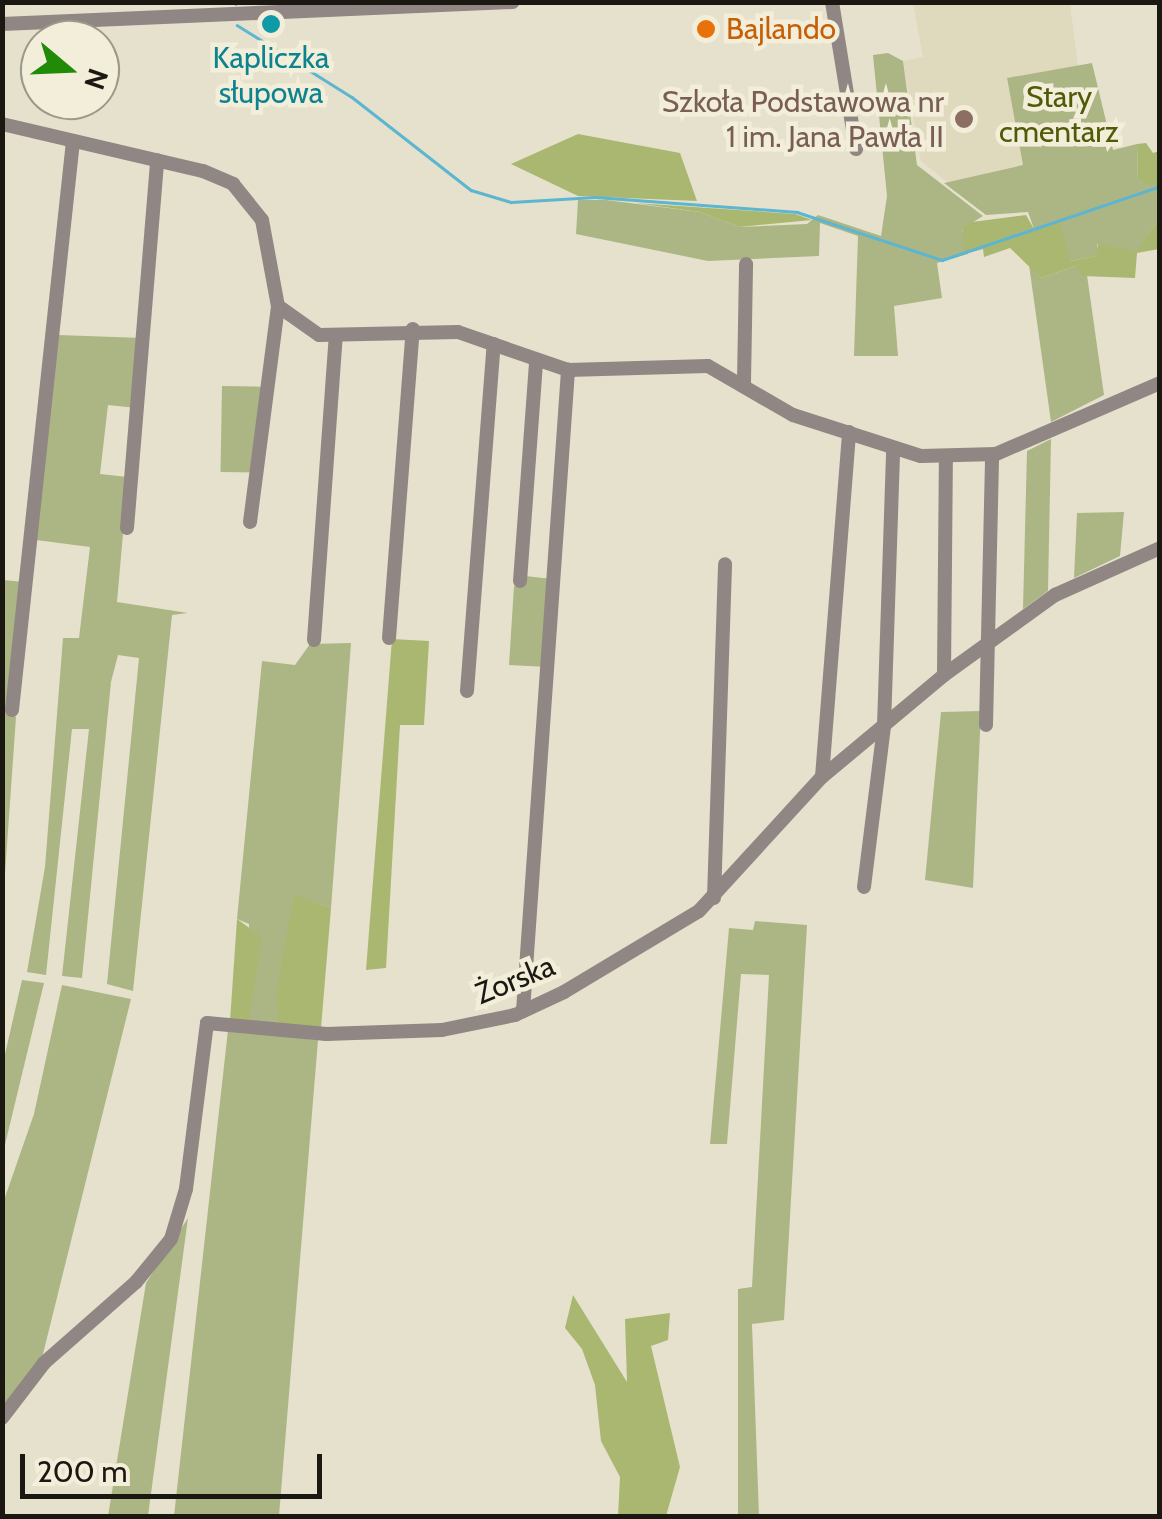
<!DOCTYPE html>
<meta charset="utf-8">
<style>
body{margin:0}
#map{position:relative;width:1162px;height:1519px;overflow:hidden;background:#e6e1cd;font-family:Cabin,sans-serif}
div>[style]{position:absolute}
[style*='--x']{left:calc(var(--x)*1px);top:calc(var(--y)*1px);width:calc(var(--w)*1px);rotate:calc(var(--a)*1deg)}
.built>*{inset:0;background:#dfd9bd}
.green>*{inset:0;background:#acb684;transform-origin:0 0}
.forest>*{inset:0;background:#a9b771}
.stream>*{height:2.5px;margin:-1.25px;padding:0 1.25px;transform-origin:1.25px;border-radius:1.25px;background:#5cb5d1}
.minor>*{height:14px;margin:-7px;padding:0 7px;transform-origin:7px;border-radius:7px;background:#908684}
.dots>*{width:28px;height:28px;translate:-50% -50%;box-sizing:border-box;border:5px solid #f3eeda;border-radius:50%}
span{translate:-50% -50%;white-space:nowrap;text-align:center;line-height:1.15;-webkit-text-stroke:9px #f3eeda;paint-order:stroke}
.food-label{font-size:30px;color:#c56008}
.left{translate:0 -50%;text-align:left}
.culture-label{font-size:30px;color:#0d838f}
.park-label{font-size:30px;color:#505a07}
.education-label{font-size:30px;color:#785e54}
.right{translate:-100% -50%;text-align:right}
.street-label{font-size:30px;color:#1a1811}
.frame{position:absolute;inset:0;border:5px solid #1a1811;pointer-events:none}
.north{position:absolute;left:20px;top:20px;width:100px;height:100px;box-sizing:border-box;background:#f3eeda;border:2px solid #9c988a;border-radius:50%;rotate:109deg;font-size:28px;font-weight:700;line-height:40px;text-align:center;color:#1a1811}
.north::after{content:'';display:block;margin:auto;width:35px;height:45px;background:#218b07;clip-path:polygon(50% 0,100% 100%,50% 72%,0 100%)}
.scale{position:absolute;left:20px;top:1454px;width:302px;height:45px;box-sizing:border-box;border:5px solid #1a1811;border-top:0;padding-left:12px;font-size:30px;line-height:35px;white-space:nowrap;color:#1a1811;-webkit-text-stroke:8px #f3eeda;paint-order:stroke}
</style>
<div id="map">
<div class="built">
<div style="clip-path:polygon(913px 3px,1070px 3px,1078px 66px,1007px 78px,1023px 165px,947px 182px,921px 161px,903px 61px,923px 57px)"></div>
</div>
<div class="green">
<div style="clip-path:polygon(888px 53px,903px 61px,917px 165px,983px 216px,962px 229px,968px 254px,937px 263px,942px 298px,894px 306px,898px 356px,854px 356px,858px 236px,820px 223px,819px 256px,708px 261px,576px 234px,578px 200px,606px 200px,700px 212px,739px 227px,807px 224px,818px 215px,881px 236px,887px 196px,873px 55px)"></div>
<div style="clip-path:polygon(1092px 63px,1113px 150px,1137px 144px,1138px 180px,1159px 184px,1159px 219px,1136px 253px,1097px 244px,1097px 256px,1070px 261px,1034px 229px,1028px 212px,986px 215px,944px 183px,1023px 165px,1007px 78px)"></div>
<div style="clip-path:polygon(1029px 265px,1041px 278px,1075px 266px,1087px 275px,1104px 395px,1051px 422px)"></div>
<div style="clip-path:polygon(58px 335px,143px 338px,136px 408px,108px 405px,100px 474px,128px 477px,117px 602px,188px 613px,172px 615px,133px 991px,107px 984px,139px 658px,118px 655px,111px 682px,82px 978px,62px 976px,89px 729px,72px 729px,46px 975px,27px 972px,45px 867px,63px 638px,79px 638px,90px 547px,36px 540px)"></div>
<div style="left:222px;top:386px;width:39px;height:86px;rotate:1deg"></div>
<div style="clip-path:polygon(1051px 439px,1048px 591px,1023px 609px,1027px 451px)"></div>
<div style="clip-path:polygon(1124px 512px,1120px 556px,1074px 578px,1077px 513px)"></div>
<div style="clip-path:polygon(525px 576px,552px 579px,547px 667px,509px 665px,514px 586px,524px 587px)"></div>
<div style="clip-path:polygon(3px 580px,24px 582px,7px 712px,16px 717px,3px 902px)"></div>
<div style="clip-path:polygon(351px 643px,331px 908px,294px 896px,279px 1027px,248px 1023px,249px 924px,237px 919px,262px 661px,295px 665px,310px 644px)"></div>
<div style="clip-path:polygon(981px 711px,973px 888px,925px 880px,941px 712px)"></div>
<div style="clip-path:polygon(755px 921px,807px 925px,784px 1320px,752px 1324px,759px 1516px,738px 1516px,738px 1289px,752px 1287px,769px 975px,741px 974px,727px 1144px,710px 1144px,729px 928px,753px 930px)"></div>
<div style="clip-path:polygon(22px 980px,44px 983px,3px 1153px,3px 1063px)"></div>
<div style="clip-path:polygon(62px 985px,131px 999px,42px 1358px,3px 1409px,3px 1203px,34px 1114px)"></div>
<div style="clip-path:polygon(228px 1030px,318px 1040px,279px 1516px,174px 1516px)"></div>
<div style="clip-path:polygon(188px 1218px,148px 1516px,108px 1516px,146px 1283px)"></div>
</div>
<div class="forest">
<div style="clip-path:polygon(578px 134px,680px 153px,697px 201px,578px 196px,511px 164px)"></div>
<div style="clip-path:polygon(1146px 143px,1153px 153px,1159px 151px,1159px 184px,1152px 186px,1138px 180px,1137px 144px)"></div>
<div style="clip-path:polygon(635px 203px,795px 214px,812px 220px,739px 227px,700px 212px)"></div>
<div style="clip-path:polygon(1026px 215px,1034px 229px,1060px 219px,1070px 261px,1096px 256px,1098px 243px,1136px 252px,1159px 219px,1159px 249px,1137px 253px,1135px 278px,1082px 276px,1075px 266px,1041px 278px,1010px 248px,984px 257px,983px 249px,965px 254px,962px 228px,972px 222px)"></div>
<div style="clip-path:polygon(392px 639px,429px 641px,424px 725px,400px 725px,386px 968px,366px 970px)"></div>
<div style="clip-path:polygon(294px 895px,331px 908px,321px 1028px,279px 1027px,276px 993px)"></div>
<div style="clip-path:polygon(237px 919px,262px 937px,248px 1023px,230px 1021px)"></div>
<div style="clip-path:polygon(573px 1295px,627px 1382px,625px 1319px,670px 1313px,668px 1340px,651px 1346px,680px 1467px,666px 1516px,618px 1516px,620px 1477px,601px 1441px,595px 1385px,582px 1349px,565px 1328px)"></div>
</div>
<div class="stream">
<div style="--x:235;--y:2;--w:2;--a:63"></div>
<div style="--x:237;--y:25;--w:136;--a:32.1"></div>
<div style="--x:352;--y:97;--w:151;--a:38"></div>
<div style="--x:471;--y:190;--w:42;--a:16.7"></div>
<div style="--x:511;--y:202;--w:84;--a:-3.4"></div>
<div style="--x:595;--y:197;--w:203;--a:4.2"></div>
<div style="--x:797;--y:212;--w:153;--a:18.3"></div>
<div style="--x:942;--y:260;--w:230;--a:-18.7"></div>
</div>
<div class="minor">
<div style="--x:832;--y:2;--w:149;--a:80.7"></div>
<div style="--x:2;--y:24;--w:511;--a:-2.47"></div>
<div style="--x:2;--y:124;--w:206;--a:13.2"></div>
<div style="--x:203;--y:171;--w:33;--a:23"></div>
<div style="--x:233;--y:184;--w:46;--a:51.1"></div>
<div style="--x:262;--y:220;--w:87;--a:79.5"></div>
<div style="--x:278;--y:306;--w:50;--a:35.3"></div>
<div style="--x:319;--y:335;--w:139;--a:-1.2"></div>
<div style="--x:458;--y:332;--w:116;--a:19.1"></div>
<div style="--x:568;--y:370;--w:140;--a:-1.6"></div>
<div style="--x:708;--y:366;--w:98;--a:30"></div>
<div style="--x:793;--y:415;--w:134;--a:17.8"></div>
<div style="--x:921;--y:456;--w:75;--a:-1.5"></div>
<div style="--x:996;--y:454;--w:179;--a:-23.4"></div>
<div style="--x:744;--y:382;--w:118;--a:-89"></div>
<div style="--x:250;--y:522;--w:218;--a:-82.6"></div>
<div style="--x:127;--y:528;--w:369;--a:-85.3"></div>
<div style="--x:520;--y:581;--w:220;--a:-85.8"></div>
<div style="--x:389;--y:638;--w:310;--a:-85.6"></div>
<div style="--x:314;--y:640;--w:305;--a:-85.9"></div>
<div style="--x:944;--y:675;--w:218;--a:-89.5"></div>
<div style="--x:467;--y:691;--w:348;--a:-85.6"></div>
<div style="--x:12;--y:710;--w:572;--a:-83.88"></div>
<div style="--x:986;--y:725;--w:270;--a:-88.7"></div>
<div style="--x:822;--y:777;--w:346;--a:-85.5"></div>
<div style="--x:864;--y:887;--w:162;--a:-82.9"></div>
<div style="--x:884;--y:726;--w:275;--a:-88.1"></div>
<div style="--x:714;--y:898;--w:334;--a:-88.1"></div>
<div style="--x:523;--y:1011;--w:643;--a:-85.98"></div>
<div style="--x:2;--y:1418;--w:69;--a:-52.6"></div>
<div style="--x:44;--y:1363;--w:123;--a:-41.4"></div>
<div style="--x:136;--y:1282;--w:55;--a:-50.9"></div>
<div style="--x:171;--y:1239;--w:52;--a:-73.3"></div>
<div style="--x:186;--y:1189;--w:167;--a:-82.8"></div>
<div style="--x:207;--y:1023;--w:120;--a:5.3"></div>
<div style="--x:326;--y:1034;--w:116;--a:-2"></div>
<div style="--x:442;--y:1030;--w:75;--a:-11.6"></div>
<div style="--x:515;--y:1015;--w:54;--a:-25.1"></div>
<div style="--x:564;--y:992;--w:157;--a:-31"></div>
<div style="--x:699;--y:911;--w:182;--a:-47.5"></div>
<div style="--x:822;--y:777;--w:159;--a:-39.9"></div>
<div style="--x:944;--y:675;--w:137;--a:-35.8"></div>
<div style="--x:1055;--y:595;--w:115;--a:-24.1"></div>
</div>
<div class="dots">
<div style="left:271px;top:24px;background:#0f9aa8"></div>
<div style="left:706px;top:29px;background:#e8710a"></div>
<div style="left:964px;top:119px;background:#8d6e63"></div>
</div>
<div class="food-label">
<span class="left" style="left:726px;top:29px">Bajlando</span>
</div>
<div class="culture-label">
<span style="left:271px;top:75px">Kapliczka<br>słupowa</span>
</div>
<div class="park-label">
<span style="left:1059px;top:114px">Stary<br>cmentarz</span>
</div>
<div class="education-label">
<span class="right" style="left:944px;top:119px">Szkoła Podstawowa nr<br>1 im. Jana Pawła II</span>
</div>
<div class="street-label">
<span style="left:515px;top:980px;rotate:-22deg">Żorska</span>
</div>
<div class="frame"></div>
<div class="north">N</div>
<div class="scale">200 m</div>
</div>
